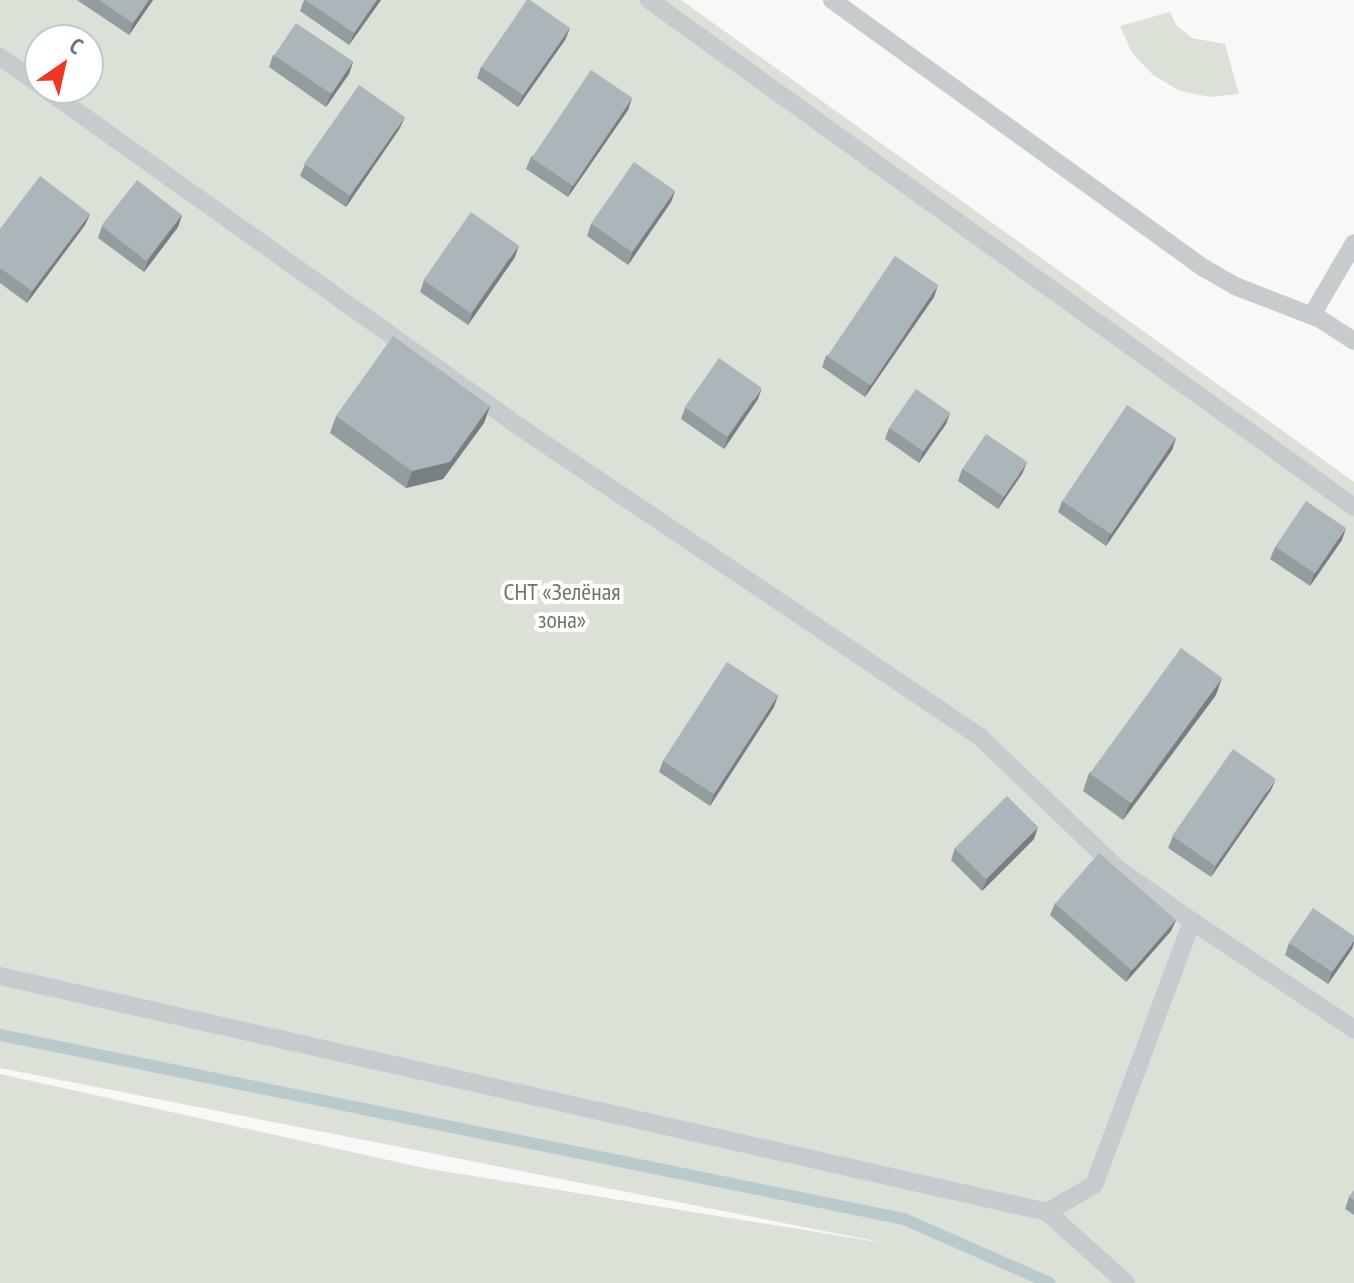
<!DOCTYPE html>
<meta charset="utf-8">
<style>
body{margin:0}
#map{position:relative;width:1354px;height:1283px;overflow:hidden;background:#f9f8f6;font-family:"PT Sans Narrow",sans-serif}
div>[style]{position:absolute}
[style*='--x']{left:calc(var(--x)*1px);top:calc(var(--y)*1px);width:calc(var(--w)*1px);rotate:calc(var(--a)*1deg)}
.green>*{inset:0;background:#dbe1d7}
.stream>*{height:12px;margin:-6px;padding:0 6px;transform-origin:6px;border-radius:6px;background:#bacacc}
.service>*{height:18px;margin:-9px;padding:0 9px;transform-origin:9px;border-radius:9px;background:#c6cbce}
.wall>*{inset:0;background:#929da0}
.shaded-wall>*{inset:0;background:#777f82}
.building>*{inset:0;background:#aab6ba;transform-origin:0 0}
span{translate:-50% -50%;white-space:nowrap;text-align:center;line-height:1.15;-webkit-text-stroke:8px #fff;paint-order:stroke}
.park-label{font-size:24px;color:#697a61}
.north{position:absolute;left:24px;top:24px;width:80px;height:80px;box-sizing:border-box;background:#fff;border:2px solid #c0c9cd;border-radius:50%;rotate:34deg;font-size:22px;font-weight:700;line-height:32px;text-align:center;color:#627983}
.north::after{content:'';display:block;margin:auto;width:28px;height:36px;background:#ee3721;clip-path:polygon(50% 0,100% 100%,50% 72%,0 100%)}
</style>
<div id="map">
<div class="green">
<div style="clip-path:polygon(evenodd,0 0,681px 0,1354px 482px,1354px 1283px,0 1283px,0 1074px,424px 1168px,890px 1244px,0 1068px,0 0,40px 40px,88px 40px,88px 88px,40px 88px,40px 40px)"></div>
<div style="clip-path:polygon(1170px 12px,1177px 26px,1192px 38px,1225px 44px,1239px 94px,1210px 97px,1180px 91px,1153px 75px,1132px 53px,1120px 26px)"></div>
</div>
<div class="stream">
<div style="--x:0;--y:1035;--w:923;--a:11.5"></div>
<div style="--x:904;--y:1219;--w:159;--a:23.7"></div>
</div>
<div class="service">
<div style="--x:649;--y:0;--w:868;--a:35.72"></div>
<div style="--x:832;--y:0;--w:458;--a:35.8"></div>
<div style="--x:1204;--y:268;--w:36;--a:30"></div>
<div style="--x:1235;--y:286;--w:91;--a:21.2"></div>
<div style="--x:1320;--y:319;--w:40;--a:32.9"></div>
<div style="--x:0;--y:57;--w:49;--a:35"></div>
<div style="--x:1312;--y:315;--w:83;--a:-59.7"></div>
<div style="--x:1192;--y:921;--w:195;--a:33.7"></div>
<div style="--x:0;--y:976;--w:1073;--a:12.7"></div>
<div style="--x:1047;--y:1212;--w:54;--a:-29.9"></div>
<div style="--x:1094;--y:1185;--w:282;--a:-69.6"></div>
<div style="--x:1192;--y:921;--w:92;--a:-144.8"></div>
<div style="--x:1117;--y:868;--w:191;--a:-136.3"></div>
<div style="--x:979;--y:736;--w:557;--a:-146.05"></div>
<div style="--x:517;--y:425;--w:581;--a:-144.53"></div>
<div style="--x:1047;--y:1212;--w:106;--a:41.9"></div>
</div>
<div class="wall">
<div style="clip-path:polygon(77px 0,153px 0,129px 35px)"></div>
<div style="clip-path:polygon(304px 0,381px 0,349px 45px,300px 11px)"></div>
<div style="clip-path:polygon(570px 28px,565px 40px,518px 107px,477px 78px,481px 67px)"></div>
<div style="clip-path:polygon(273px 55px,353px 62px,349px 74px,326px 107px,269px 67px)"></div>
<div style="clip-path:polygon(632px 98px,628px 110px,568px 197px,526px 169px,531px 157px)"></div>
<div style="clip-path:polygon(400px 128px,346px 207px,300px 176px,305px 164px)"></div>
<div style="clip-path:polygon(675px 191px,671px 202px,628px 265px,587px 236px,591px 224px)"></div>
<div style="clip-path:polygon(90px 214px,85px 225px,27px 303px,0 283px,0 229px)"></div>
<div style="clip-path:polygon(182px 215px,178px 227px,144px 272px,98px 238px,102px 226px)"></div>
<div style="clip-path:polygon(515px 257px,468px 325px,420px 292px,424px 280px)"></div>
<div style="clip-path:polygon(934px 297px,865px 397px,822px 367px,826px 356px)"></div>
<div style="clip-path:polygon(758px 399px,724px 449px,681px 419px,685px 408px)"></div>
<div style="clip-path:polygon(490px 406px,484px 423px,443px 479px,406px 488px,330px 433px,336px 416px)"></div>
<div style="clip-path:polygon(950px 413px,946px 424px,919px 463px,885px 439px,889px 428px)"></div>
<div style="clip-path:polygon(1176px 438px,1172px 450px,1106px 546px,1058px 512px,1062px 501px)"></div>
<div style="clip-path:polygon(1027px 462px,1022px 474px,998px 509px,958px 481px,962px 469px)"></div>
<div style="clip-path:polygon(1342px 540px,1310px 586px,1270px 559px,1275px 547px)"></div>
<div style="clip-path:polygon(778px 695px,774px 707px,710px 806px,659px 772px,663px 761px)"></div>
<div style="clip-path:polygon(1216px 695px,1123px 820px,1083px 791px,1089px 773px)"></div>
<div style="clip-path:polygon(1271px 790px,1211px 877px,1168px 848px,1173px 836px)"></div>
<div style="clip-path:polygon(1034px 839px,982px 891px,951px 860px,955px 848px)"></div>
<div style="clip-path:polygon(1055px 903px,1176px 920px,1171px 931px,1126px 982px,1050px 915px)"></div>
<div style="clip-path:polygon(1354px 936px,1354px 944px,1352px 949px,1328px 984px,1285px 955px,1289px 943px)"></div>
<div style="clip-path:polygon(1354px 1190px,1354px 1215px,1345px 1209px,1349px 1197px)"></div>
</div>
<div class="shaded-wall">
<div style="clip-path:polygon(149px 0,153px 0,129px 35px,133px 23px)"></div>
<div style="clip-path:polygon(377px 0,381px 0,349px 45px,354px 33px)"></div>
<div style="clip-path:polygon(570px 28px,565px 40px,518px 107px,523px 95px)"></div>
<div style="clip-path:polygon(353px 62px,349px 74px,326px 107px,330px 95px)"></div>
<div style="clip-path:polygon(632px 98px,628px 110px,568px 197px,572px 186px)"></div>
<div style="clip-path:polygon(405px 117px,400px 128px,346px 207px,350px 196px)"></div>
<div style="clip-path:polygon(675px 191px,671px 202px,628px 265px,632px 253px)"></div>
<div style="clip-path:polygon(90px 214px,85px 225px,27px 303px,32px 291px)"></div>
<div style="clip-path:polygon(182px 215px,178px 227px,144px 272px,148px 260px)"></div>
<div style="clip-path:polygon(519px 245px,515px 257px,468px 325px,472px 313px)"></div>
<div style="clip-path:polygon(938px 285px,934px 297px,865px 397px,869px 385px)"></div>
<div style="clip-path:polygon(762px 388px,758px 399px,724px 449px,728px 437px)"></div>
<div style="clip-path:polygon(490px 406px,484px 423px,443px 479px,406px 488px,412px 471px)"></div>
<div style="clip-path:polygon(950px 413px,946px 424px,919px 463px,923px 451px)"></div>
<div style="clip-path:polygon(1176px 438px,1172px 450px,1106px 546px,1110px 534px)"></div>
<div style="clip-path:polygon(1027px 462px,1022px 474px,998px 509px,1003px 497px)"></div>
<div style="clip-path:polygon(1346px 528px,1342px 540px,1310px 586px,1314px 574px)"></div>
<div style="clip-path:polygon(1222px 678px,1216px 695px,1123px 820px,1130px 803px)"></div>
<div style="clip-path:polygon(778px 695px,774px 707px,710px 806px,714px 794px)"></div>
<div style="clip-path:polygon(1276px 779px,1271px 790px,1211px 877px,1216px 866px)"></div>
<div style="clip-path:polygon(1038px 827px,1034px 839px,982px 891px,987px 879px)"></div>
<div style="clip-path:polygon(1176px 920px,1171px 931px,1126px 982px,1131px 970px)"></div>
<div style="clip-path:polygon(1354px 941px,1352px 949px,1328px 984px,1332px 972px)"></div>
</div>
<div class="building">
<div style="clip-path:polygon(99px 0,149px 0,133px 23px)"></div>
<div style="clip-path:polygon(305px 0,377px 0,354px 33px)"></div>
<div style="clip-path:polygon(527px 0,530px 0,570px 28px,523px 95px,481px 67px)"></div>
<div style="left:296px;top:23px;width:69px;height:39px;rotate:34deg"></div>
<div style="left:591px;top:70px;width:50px;height:106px;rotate:34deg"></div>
<div style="left:359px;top:85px;width:56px;height:96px;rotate:35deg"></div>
<div style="left:634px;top:162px;width:50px;height:75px;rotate:35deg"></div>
<div style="clip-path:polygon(40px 176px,90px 214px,32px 291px,0 268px,0 229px)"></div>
<div style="left:137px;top:180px;width:57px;height:58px;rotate:38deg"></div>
<div style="left:471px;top:212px;width:58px;height:83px;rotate:35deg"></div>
<div style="left:895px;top:256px;width:52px;height:121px;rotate:34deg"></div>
<div style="clip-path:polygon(393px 336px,490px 406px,450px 462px,412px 471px,336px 416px)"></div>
<div style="left:719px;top:358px;width:52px;height:60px;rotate:35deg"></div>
<div style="left:916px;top:389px;width:42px;height:47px;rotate:35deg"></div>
<div style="left:1127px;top:405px;width:59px;height:116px;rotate:34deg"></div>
<div style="left:986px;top:434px;width:50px;height:42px;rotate:34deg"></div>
<div style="left:1306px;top:501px;width:48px;height:55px;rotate:34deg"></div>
<div style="left:1181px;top:648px;width:51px;height:155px;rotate:36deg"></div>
<div style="left:727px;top:662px;width:61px;height:118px;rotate:33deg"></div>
<div style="left:1233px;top:749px;width:52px;height:106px;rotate:35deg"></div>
<div style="left:1007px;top:796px;width:44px;height:74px;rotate:45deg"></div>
<div style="left:1099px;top:853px;width:102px;height:67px;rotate:41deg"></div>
<div style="clip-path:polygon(1313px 908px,1354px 936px,1354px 941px,1332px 972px,1289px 943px)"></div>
<div style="clip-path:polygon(1354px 1190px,1354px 1200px,1349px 1197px)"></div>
</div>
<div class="park-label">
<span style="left:562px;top:606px">СНТ «Зелёная<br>зона»</span>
</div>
<div class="north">С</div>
</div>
